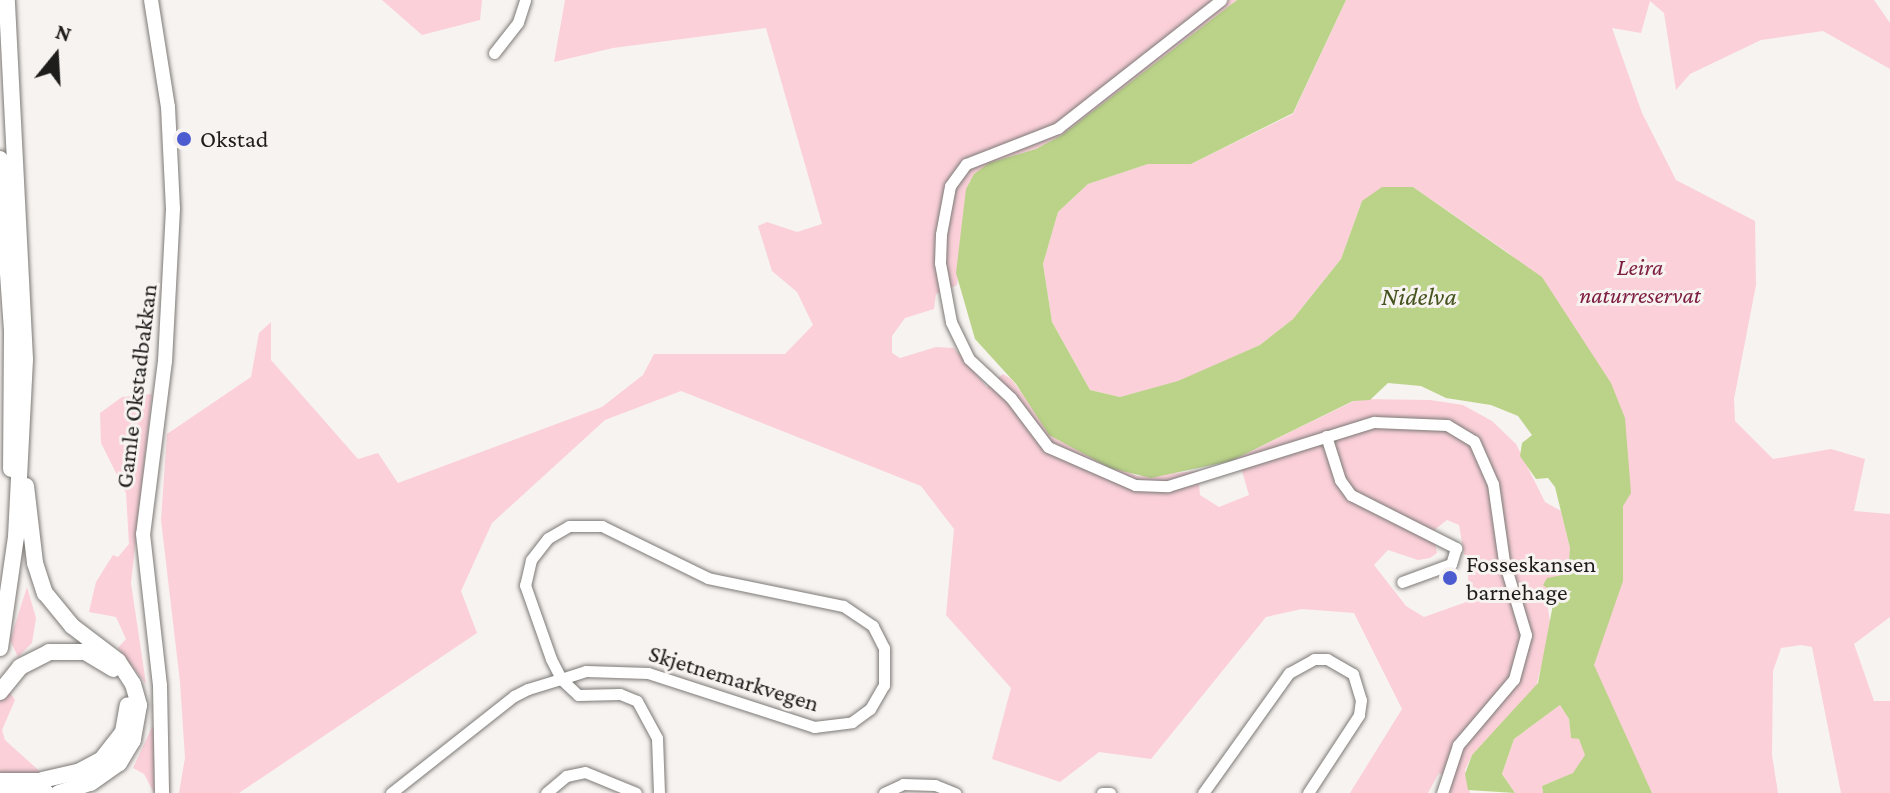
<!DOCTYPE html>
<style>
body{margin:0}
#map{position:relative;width:1890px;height:793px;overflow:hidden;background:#f7f3f0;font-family:"Crimson Pro",serif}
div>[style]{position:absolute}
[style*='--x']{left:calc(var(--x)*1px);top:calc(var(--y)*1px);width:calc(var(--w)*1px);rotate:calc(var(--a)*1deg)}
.green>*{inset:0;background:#fbd0d9}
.water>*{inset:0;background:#bbd388}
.roads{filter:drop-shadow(0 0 2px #7c7976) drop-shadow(0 0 2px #7c7976)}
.minor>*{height:11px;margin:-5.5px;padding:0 5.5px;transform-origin:5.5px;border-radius:5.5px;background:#fff}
.major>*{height:14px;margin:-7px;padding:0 7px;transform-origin:7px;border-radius:7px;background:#fff}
.highway>*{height:16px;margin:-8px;padding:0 8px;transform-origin:8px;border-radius:8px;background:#fff}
.dots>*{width:22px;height:22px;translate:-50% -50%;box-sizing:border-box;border:4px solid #f7f3f0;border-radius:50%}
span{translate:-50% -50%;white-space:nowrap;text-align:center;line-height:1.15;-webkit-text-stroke:6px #f7f3f0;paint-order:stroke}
.poi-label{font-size:24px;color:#1e1d1c}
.left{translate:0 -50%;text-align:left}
.park-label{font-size:24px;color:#7c1c40;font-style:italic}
.street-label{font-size:24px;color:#1e1d1c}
.water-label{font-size:26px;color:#44521d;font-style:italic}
.north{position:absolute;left:16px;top:16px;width:80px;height:80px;-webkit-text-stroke:6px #f7f3f0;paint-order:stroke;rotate:18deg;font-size:22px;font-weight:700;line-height:32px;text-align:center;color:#1e1d1c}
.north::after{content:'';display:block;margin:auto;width:28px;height:36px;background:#1e1d1c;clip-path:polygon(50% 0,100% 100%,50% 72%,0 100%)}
</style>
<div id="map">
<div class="green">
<div style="clip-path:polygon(382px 0,482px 0,480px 20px,422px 35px)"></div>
<div style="clip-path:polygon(evenodd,565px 0,1237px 0,1062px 135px,1036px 149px,989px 163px,969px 182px,957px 285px,936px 294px,934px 309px,905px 318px,892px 336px,892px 353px,900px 358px,936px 347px,954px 348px,987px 387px,1003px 374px,1011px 379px,1058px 440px,1137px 476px,1198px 471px,1200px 495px,1219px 507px,1249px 495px,1242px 471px,1231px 461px,1358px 399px,1430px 400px,1463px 405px,1492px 421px,1516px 444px,1545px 502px,1561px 511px,1570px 548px,1569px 572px,1564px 578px,1555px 577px,1551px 590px,1555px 592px,1548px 608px,1551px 628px,1536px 687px,1472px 755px,1465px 770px,1470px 793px,1451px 793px,1449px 779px,1439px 773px,1428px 793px,1350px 793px,1402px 709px,1354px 613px,1302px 609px,1266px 617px,1151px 759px,1099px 752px,1060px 782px,992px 759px,1011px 688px,946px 615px,954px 529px,921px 486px,681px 391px,605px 420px,492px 523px,461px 591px,477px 633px,239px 793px,179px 793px,185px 758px,180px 682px,161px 520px,167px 434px,251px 377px,259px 333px,271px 322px,271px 360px,358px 459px,378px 453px,398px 483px,602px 407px,643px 375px,654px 354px,785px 354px,813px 325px,797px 292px,772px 271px,758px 226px,767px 222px,797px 232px,822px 224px,766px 28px,613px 48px,554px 62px,565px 0,1447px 520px,1459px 525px,1472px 600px,1424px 617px,1406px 606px,1374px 565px,1388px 550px,1418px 560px,1430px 558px,1437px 553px,1433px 531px,1447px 520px)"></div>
<div style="clip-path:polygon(1346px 0,1874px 0,1890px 23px,1890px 69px,1823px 31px,1761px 40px,1690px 74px,1676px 90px,1664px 13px,1650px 1px,1641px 33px,1612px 28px,1642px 113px,1676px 180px,1755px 221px,1756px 285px,1734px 399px,1735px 421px,1773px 459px,1831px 449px,1865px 459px,1854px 511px,1890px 514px,1890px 617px,1854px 644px,1874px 701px,1890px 701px,1890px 793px,1841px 793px,1812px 647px,1801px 645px,1781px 648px,1773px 671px,1772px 755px,1778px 793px,1652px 793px,1592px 669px,1623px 570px,1623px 506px,1526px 271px,1510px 254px,1413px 187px,1362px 201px,1341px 259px,1293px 319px,1260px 345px,1178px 382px,1120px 397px,1090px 390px,1052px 322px,1043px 264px,1058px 212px,1088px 184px,1148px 164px,1191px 164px,1293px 114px)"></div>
<div style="clip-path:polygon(152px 394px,131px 583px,146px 684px,118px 648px,126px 639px,116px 617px,89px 612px,96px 582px,113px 555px,118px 557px,129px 544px,126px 493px,101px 443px,100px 413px,122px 397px)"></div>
<div style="clip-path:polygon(27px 587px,36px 618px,32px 643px,18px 657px,10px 640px)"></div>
<div style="clip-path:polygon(8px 690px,15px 700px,2px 730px,5px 740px,45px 776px,0 775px,0 700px)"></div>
<div style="clip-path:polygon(1560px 705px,1569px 719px,1571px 737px,1579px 739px,1586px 755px,1574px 773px,1542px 786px,1543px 793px,1515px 793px,1502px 774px,1514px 739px)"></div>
<div style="clip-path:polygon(152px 727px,157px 728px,154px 793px,144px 774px,133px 768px)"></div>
</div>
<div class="water">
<div style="clip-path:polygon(1237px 0,1346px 0,1293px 113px,1191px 164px,1148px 164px,1088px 184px,1058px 212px,1043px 264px,1052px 322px,1090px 390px,1120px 397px,1178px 381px,1260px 345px,1293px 319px,1341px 259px,1362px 201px,1382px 187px,1413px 187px,1542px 277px,1611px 383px,1625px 418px,1631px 493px,1623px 506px,1623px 581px,1594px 665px,1652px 793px,1543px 793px,1542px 786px,1573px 773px,1585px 755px,1579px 739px,1571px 738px,1569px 719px,1560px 705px,1514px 739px,1502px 774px,1515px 793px,1468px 790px,1465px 774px,1472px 755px,1538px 683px,1555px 594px,1543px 585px,1547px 578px,1568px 574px,1570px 548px,1555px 487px,1548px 478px,1536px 479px,1520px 456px,1522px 443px,1532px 435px,1518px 416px,1491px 405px,1446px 398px,1421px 386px,1388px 383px,1370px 400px,1353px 401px,1231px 461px,1151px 478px,1110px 468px,1049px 435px,1016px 384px,975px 339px,956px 273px,966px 189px,974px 174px,989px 163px,1036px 149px,1062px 135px)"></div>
</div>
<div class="roads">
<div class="minor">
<div style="--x:1221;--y:0;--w:207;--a:141.9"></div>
<div style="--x:1058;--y:128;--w:99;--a:158.6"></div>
<div style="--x:966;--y:164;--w:27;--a:126"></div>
<div style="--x:950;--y:186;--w:49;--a:100.6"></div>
<div style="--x:941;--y:234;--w:29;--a:92"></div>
<div style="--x:940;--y:263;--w:60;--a:79.4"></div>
<div style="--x:951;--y:322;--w:41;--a:64.1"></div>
<div style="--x:969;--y:359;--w:57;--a:42.9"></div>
<div style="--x:1011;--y:398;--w:61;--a:52.9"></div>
<div style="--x:1048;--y:447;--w:95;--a:23.6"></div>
<div style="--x:1135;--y:485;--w:33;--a:2"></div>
<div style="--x:1168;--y:486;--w:216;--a:-17.3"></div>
<div style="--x:1374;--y:422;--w:73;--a:2.4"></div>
<div style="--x:1447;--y:425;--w:31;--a:31"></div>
<div style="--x:1474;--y:441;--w:47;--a:66.2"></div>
<div style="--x:1493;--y:484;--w:78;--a:81.9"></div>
<div style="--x:1504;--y:561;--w:77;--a:73.4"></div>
<div style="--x:1526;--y:635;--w:46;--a:105.3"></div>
<div style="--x:1514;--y:679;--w:87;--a:130.3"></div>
<div style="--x:1458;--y:745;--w:51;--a:108.4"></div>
<div style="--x:494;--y:53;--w:39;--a:-52"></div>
<div style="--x:518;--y:22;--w:23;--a:-72"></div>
<div style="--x:1326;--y:436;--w:46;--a:72.3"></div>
<div style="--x:1340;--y:480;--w:19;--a:54"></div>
<div style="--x:1351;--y:495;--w:118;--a:26.8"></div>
<div style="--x:1456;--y:548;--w:17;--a:107"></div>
<div style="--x:1451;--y:564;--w:52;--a:159.8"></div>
<div style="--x:391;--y:793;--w:157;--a:-38.3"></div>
<div style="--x:514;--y:696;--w:16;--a:-27"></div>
<div style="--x:528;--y:689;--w:34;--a:-17"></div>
<div style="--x:561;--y:679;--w:26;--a:-18"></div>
<div style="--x:586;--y:671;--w:62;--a:1.8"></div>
<div style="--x:648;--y:673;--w:175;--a:18"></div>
<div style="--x:814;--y:727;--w:38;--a:-7"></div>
<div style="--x:852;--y:722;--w:22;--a:-36"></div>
<div style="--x:870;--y:709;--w:28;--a:-60"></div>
<div style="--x:884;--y:685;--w:37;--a:-90"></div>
<div style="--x:884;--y:648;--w:25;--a:-117"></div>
<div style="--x:873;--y:626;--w:36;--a:-146"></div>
<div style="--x:843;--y:606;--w:138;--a:-168.3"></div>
<div style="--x:708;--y:578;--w:118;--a:-153.9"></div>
<div style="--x:602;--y:526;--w:33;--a:180"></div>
<div style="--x:569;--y:526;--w:24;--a:150"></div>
<div style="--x:548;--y:538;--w:28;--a:128"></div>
<div style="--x:531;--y:560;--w:26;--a:103"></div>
<div style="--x:525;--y:585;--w:78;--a:70.6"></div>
<div style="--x:551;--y:659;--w:22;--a:63"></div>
<div style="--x:561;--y:679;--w:23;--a:43"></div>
<div style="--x:578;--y:695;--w:42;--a:-1.4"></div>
<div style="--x:620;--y:694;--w:18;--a:22"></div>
<div style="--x:637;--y:701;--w:42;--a:61.6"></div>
<div style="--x:657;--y:738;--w:55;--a:87.9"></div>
<div style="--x:546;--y:793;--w:26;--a:-40"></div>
<div style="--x:566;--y:776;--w:19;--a:-12"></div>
<div style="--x:585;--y:772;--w:55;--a:22.4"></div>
<div style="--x:884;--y:793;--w:21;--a:-25"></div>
<div style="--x:903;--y:784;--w:32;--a:2"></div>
<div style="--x:935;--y:785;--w:22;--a:22"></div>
<div style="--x:1102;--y:793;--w:8;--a:0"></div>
<div style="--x:1203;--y:793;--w:148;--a:-54.4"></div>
<div style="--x:1289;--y:673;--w:29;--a:-29"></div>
<div style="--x:1314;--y:659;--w:13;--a:0"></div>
<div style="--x:1327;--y:659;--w:30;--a:30"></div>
<div style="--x:1353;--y:674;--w:27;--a:73"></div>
<div style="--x:1361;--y:700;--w:15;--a:98"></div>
<div style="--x:1359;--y:715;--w:93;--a:123.2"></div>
</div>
<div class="major">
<div style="--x:151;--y:0;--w:108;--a:81"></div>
<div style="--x:168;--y:107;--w:102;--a:87.2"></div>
<div style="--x:173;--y:209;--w:152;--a:93"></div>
<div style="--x:165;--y:361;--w:174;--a:97.2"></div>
<div style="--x:143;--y:534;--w:153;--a:83.6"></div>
<div style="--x:160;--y:686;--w:107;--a:88.9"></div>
<div style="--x:0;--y:780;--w:42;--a:0"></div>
<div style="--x:0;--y:793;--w:47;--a:-1.2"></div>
</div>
<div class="highway">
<div style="--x:0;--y:159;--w:173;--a:86"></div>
<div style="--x:12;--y:332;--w:137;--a:90.4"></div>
<div style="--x:26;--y:486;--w:78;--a:83.3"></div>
<div style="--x:35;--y:563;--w:32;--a:72"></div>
<div style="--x:45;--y:593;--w:43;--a:50.7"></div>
<div style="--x:72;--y:626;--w:58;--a:37.3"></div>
<div style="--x:118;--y:661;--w:27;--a:57"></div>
<div style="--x:133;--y:684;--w:22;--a:74"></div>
<div style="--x:139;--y:705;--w:36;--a:100"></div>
<div style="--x:133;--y:740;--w:27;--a:121"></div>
<div style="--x:119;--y:763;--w:35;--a:145"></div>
<div style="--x:90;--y:783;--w:33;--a:162"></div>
<div style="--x:0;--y:648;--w:112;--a:-81.8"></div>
<div style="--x:16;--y:537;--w:178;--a:-87.1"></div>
<div style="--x:25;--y:359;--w:359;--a:-92.9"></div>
<div style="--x:0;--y:692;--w:32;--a:-51"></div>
<div style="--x:20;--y:667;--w:33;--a:-27"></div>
<div style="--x:49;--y:652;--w:36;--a:0"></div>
<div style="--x:85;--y:652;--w:33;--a:31"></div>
<div style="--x:42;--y:780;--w:37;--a:-13"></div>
<div style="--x:78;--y:772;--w:27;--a:-28"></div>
<div style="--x:102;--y:759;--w:34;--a:-52"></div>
<div style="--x:123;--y:732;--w:27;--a:-80"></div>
</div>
</div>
<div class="dots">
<div style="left:184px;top:139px;background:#4d5bd1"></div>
<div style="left:1450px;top:578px;background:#4d5bd1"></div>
</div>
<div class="poi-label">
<span class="left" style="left:200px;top:139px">Okstad</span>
<span class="left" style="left:1466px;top:578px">Fosseskansen<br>barnehage</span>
</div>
<div class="park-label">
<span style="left:1640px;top:281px">Leira<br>naturreservat</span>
</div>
<div class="street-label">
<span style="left:136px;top:386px;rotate:-83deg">Gamle Okstadbakkan</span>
<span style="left:734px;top:678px;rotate:17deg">Skjetnemarkvegen</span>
</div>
<div class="water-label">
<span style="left:1419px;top:297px">Nidelva</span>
</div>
<div class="north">N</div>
</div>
